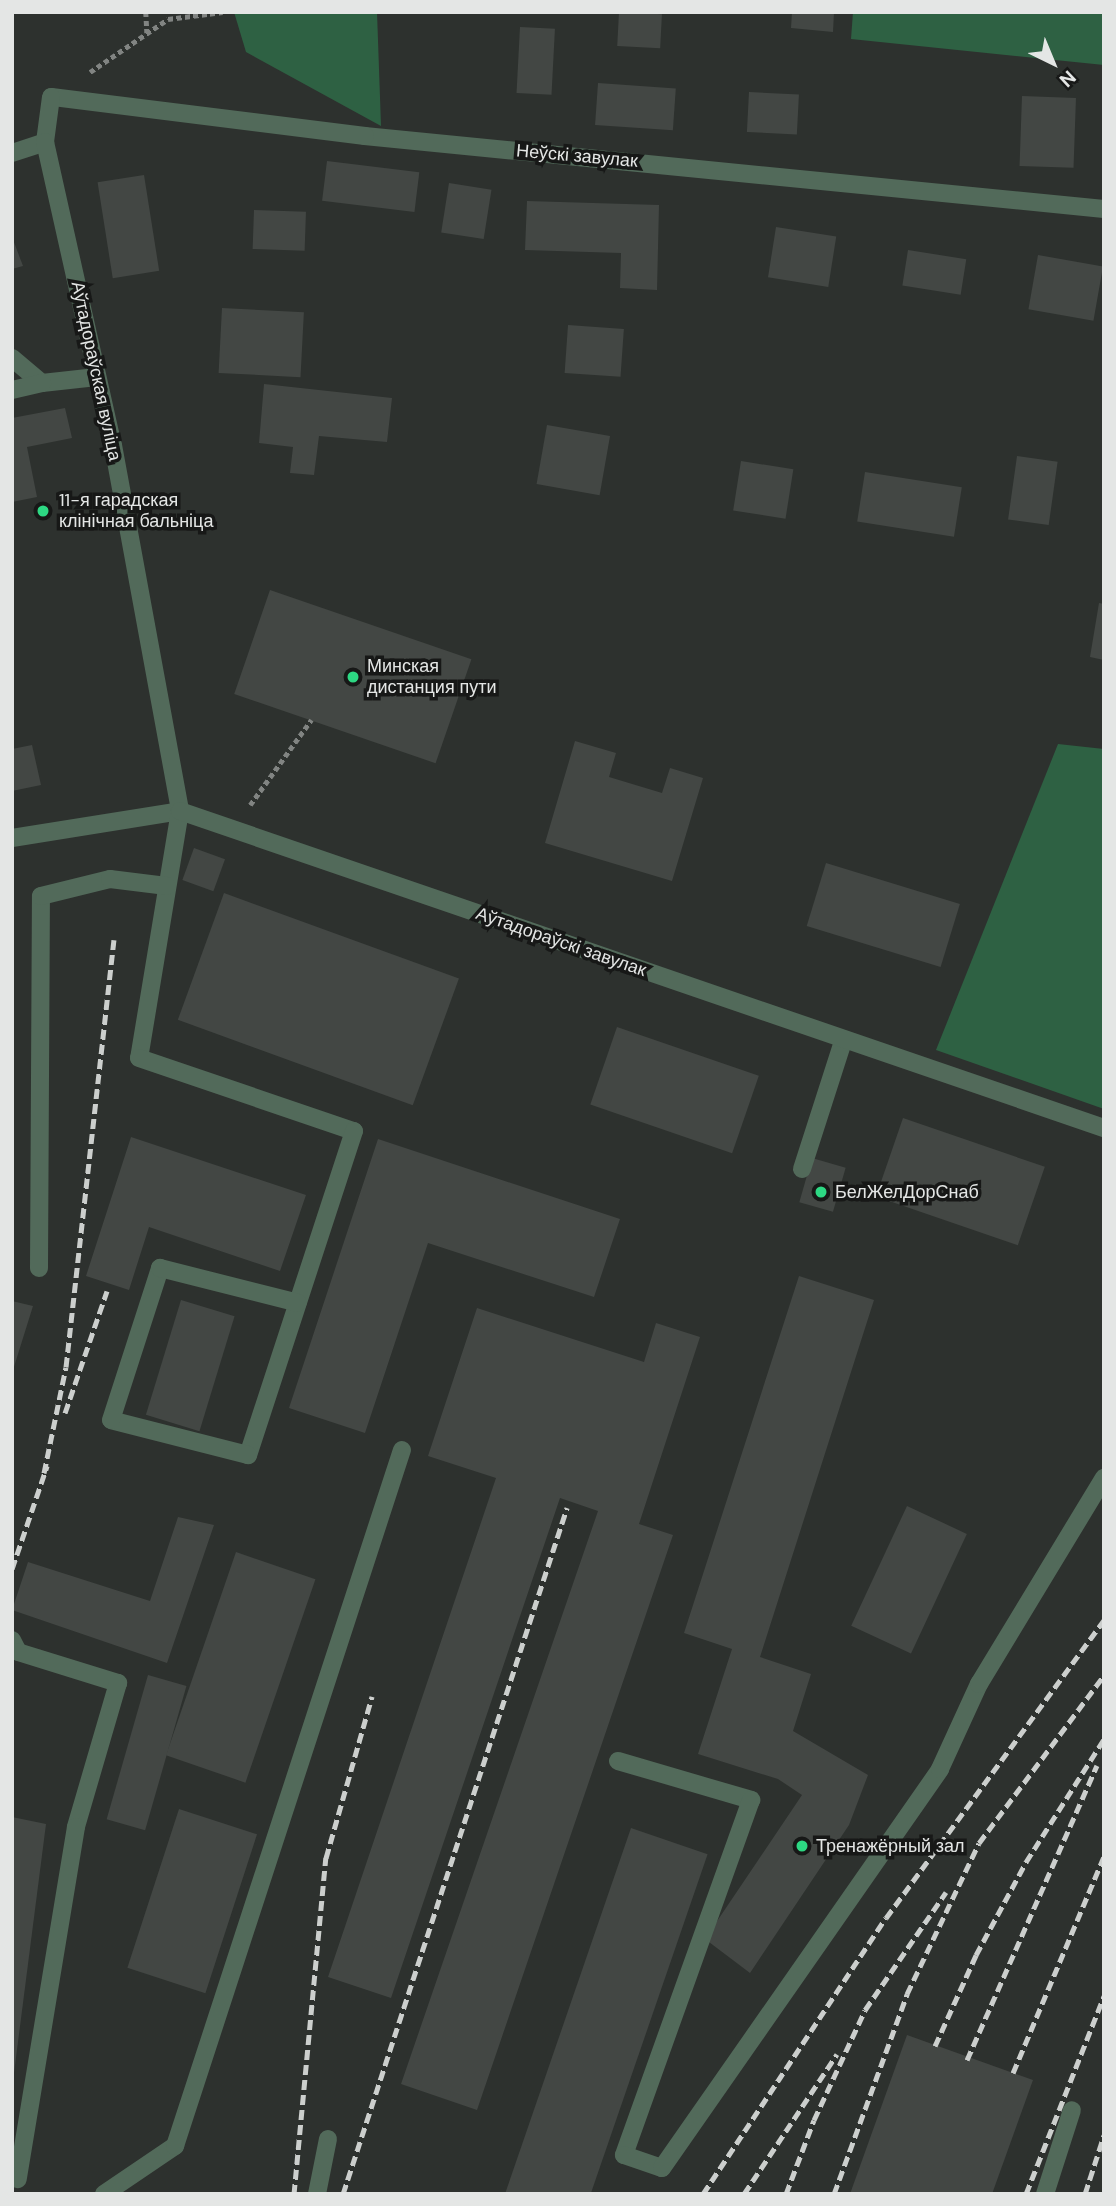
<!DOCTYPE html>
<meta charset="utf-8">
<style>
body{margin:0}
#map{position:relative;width:1116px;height:2206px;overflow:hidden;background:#2d312e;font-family:"DM Sans",sans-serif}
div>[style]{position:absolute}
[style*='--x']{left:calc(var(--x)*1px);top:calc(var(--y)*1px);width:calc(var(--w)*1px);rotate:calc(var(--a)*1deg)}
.green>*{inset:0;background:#2e6143}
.building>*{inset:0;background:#434744;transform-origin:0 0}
.path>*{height:4.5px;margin-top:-2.25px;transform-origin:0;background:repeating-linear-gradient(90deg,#818482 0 5px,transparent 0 8.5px)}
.service>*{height:18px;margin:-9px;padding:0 9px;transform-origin:9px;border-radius:9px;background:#526a5a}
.minor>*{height:18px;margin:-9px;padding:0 9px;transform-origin:9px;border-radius:9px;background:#526a5a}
.rail>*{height:5px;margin-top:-2.5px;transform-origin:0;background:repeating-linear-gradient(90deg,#cccfcd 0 10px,transparent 0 15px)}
.dots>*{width:19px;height:19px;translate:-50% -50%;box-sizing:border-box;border:4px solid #171817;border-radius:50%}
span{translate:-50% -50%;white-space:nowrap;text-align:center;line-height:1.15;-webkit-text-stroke:7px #171817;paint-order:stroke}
.street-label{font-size:18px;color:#e4e6e5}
.poi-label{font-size:18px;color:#e4e6e5}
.left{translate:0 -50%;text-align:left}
.frame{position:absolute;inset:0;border:14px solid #e4e6e5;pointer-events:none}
.north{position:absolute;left:1018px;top:28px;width:70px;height:70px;-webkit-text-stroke:5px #171817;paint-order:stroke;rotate:137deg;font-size:19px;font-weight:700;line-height:28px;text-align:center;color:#e4e6e5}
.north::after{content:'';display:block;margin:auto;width:24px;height:32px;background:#e4e6e5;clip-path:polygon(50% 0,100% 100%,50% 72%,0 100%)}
</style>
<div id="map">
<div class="green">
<div style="clip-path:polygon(234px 12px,377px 12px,381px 126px,246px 52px)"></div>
<div style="clip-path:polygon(853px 12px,1104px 12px,1104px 65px,851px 39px)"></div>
<div style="clip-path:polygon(1058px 744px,1104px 749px,1104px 1109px,936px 1050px)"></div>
</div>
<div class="building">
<div style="left:619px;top:12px;width:43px;height:34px;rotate:3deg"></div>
<div style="clip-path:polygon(792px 12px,834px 12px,833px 32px,791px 28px)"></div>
<div style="left:520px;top:27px;width:35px;height:66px;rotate:3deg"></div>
<div style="left:598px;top:83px;width:78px;height:42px;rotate:4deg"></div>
<div style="left:749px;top:92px;width:50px;height:40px;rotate:3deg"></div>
<div style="left:1022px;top:96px;width:54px;height:70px;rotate:2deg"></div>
<div style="left:327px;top:161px;width:93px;height:40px;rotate:7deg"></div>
<div style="left:144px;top:175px;width:97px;height:47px;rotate:81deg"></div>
<div style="left:449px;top:183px;width:43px;height:50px;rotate:9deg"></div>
<div style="clip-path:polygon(527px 201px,659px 205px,657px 290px,620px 288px,621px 253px,525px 250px)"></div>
<div style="left:254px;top:210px;width:52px;height:39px;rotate:2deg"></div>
<div style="left:776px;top:227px;width:61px;height:51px;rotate:9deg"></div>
<div style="clip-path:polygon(12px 237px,23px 266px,12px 269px)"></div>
<div style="left:908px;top:250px;width:59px;height:36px;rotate:9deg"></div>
<div style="left:1038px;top:255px;width:66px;height:55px;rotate:10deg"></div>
<div style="left:222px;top:308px;width:82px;height:65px;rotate:3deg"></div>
<div style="left:568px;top:325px;width:56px;height:48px;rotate:4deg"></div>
<div style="clip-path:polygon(264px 384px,392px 398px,387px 442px,319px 436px,314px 475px,290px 473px,293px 447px,259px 443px)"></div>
<div style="clip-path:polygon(65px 408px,72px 438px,27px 447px,37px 497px,12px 502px,12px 418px)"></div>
<div style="left:547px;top:425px;width:64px;height:60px;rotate:10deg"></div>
<div style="left:1017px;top:456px;width:41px;height:64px;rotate:8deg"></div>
<div style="left:741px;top:461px;width:53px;height:50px;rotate:9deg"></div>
<div style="left:865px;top:472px;width:98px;height:50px;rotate:9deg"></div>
<div style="left:270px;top:590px;width:213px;height:110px;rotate:19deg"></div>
<div style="clip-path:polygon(1099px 603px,1104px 604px,1104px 660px,1090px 657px)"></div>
<div style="clip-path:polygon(575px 741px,616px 753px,609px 777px,662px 793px,670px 768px,703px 778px,672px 881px,545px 843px)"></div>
<div style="clip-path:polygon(32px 745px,41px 785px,12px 791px,12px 749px)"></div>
<div style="left:194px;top:848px;width:33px;height:34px;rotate:20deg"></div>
<div style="left:826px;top:863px;width:140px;height:66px;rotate:17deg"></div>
<div style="left:224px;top:893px;width:250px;height:135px;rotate:20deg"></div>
<div style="left:617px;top:1027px;width:150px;height:82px;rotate:19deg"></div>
<div style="left:903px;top:1118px;width:150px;height:83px;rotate:19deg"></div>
<div style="clip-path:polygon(131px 1137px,306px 1195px,280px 1271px,149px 1227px,129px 1290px,86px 1276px)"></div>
<div style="clip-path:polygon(378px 1139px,620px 1219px,594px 1297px,428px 1243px,365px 1433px,289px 1408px)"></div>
<div style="left:812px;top:1158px;width:35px;height:46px;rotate:16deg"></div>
<div style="clip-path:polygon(799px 1276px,874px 1300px,760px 1657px,811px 1674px,793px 1731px,868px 1775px,849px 1825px,750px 1973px,705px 1939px,802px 1795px,778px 1779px,698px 1754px,732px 1649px,684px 1633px)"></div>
<div style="left:181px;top:1300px;width:56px;height:120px;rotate:17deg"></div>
<div style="clip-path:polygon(12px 1301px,33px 1306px,13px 1370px,12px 1370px)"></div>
<div style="clip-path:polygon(477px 1308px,644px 1362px,656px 1323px,700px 1337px,639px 1524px,673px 1535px,477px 2110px,401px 2084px,598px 1511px,560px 1498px,391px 1998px,328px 1977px,496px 1478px,428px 1456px)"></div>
<div style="left:907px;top:1506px;width:66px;height:132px;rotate:25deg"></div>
<div style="clip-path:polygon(178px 1517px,214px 1525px,167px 1663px,12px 1610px,28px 1562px,150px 1601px)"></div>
<div style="left:236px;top:1552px;width:84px;height:215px;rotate:19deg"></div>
<div style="left:148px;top:1675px;width:40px;height:150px;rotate:16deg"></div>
<div style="left:179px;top:1809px;width:82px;height:167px;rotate:18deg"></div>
<div style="clip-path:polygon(12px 1817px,46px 1824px,14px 2073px,12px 2073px)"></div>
<div style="left:631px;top:1828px;width:81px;height:386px;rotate:19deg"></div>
<div style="clip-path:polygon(907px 2035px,1033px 2080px,992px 2194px,850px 2194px)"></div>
</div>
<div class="path">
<div style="--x:146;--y:12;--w:21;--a:87"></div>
<div style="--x:90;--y:72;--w:94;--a:-34.2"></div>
<div style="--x:168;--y:19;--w:55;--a:-7.3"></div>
<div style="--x:250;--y:805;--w:105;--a:-54.3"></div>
</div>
<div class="service">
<div style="--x:12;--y:153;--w:35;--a:-18"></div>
<div style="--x:12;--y:358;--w:39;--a:40"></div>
<div style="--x:42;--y:383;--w:55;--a:-6.2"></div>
<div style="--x:12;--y:390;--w:31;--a:-13"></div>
<div style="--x:12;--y:838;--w:170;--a:-9.1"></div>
<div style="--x:180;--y:811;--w:250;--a:99.4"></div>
<div style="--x:139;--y:1058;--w:227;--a:18.8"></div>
<div style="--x:354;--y:1131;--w:341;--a:108.1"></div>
<div style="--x:248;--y:1455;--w:141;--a:-165.7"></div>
<div style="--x:111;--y:1420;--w:160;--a:-72.1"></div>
<div style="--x:160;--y:1268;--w:142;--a:14.2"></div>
<div style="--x:802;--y:1169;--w:134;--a:-72.2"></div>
<div style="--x:39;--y:1268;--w:372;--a:-89.7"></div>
<div style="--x:41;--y:896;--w:71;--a:-13.8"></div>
<div style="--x:110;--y:879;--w:57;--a:7"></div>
<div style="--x:12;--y:1640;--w:13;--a:63"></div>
<div style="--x:18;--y:1652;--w:105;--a:17.2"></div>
<div style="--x:118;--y:1683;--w:150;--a:106.3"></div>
<div style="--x:76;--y:1827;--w:357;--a:99.4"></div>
<div style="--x:618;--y:1761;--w:139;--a:16.3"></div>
<div style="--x:751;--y:1800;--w:377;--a:109.7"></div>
<div style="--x:624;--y:2155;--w:40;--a:18.9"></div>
<div style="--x:662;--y:2168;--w:486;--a:-55.1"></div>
<div style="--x:940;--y:1769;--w:94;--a:-65.4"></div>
<div style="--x:979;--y:1684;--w:241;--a:-58.8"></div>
<div style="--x:104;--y:2194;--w:86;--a:-34.1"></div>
<div style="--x:175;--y:2146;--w:732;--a:-71.94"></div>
<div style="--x:317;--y:2194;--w:56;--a:-78.7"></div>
<div style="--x:1045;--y:2194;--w:88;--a:-72.2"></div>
</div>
<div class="minor">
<div style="--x:1104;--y:209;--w:743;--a:-174.36"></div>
<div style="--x:365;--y:136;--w:316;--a:-172.9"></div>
<div style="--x:51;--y:97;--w:45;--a:97.6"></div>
<div style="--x:45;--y:142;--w:311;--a:77.4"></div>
<div style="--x:113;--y:445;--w:372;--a:79.6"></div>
<div style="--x:180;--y:811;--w:977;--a:18.94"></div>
</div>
<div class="rail">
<div style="--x:65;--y:1413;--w:129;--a:-71"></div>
<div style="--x:44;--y:1473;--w:108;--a:-78.3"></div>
<div style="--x:66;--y:1367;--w:430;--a:-83.6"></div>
<div style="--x:12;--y:1569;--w:109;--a:-71.2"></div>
<div style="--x:935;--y:2046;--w:100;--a:-65.7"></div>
<div style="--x:976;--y:1955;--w:106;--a:-61.7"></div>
<div style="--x:1026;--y:1862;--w:146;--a:-57.6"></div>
<div style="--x:967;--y:2060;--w:322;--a:-66.2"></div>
<div style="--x:1013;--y:2073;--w:234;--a:-67.2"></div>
<div style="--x:294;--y:2194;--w:338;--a:-84.6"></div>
<div style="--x:326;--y:1858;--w:168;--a:-74.1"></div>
<div style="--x:343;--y:2194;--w:722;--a:-71.92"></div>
<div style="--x:703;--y:2194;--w:331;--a:-56.5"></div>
<div style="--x:886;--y:1918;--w:369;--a:-53.8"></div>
<div style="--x:744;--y:2194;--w:168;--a:-56.4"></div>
<div style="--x:786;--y:2194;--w:79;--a:-69.3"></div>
<div style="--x:814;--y:2120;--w:121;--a:-65.1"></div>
<div style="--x:865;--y:2010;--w:143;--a:-55.5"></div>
<div style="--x:834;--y:2194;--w:213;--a:-69.9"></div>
<div style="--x:907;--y:1994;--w:167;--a:-64.5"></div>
<div style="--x:979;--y:1843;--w:209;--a:-53.3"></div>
<div style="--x:1026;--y:2194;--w:213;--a:-68.5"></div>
<div style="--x:1085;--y:2194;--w:62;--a:-72.1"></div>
</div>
<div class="dots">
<div style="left:43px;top:511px;background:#2dd883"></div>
<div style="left:353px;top:677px;background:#2dd883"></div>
<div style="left:821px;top:1192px;background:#2dd883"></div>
<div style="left:802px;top:1846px;background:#2dd883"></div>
</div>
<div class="street-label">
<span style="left:577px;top:156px;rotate:5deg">Неўскі завулак</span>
<span style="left:96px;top:371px;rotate:78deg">Аўтадораўская вуліца</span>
<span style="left:561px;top:942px;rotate:19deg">Аўтадораўскі завулак</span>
</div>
<div class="poi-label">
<span class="left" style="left:59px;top:511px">11-я гарадская<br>клінічная бальніца</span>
<span class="left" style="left:367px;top:677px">Минская<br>дистанция пути</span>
<span class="left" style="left:835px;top:1192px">БелЖелДорСнаб</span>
<span class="left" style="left:816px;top:1846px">Тренажёрный зал</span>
</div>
<div class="frame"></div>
<div class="north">N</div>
</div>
